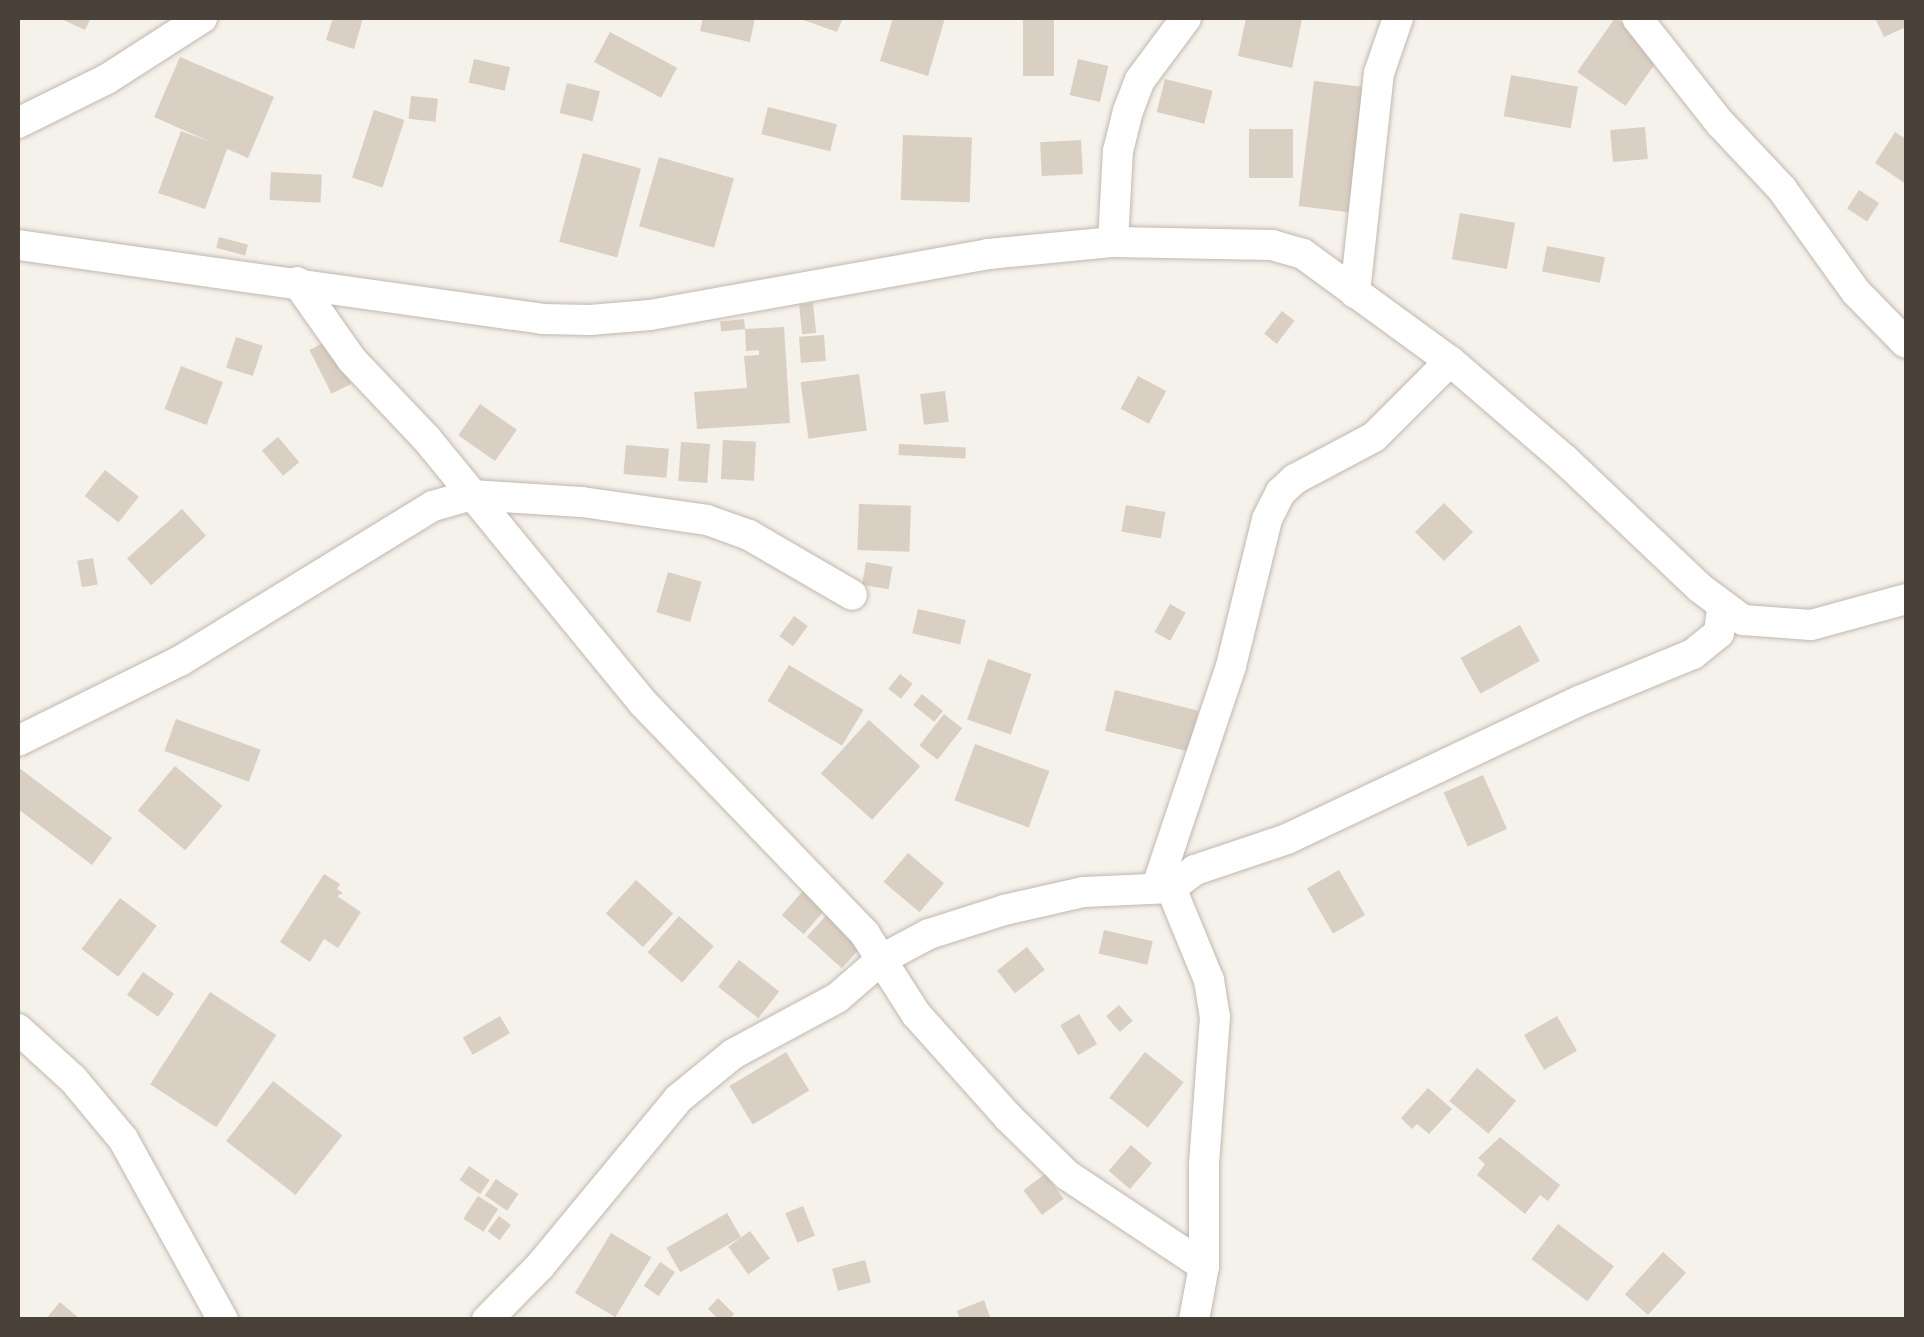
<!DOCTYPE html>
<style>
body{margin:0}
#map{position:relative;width:1924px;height:1337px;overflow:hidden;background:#f5f1eb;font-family:Lato,sans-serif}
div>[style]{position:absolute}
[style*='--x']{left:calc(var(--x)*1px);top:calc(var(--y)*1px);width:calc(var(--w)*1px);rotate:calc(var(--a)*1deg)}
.building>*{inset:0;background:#dacfc3;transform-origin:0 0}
.roads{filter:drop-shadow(0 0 2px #c1b8ad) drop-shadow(0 0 2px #c1b8ad)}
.minor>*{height:30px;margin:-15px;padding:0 15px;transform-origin:15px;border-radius:15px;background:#fff}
span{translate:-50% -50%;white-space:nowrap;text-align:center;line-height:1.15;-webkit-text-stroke:9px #fff;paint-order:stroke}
.frame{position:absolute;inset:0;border:20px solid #4a4139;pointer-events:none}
</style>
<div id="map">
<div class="building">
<div style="clip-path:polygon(59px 18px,91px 18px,85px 30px)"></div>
<div style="clip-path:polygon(333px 18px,363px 18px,354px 49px,326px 40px)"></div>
<div style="clip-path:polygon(703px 18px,755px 18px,750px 42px,700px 31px)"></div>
<div style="clip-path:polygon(798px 18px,843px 18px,837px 32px)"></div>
<div style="clip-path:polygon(893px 18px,945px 18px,928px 76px,880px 61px)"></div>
<div style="left:1023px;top:18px;width:31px;height:58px"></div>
<div style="clip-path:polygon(1246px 18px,1302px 19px,1292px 68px,1238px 56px)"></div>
<div style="left:1615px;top:18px;width:59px;height:66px;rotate:35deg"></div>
<div style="clip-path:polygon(1875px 18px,1906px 18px,1906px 27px,1884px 37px)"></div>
<div style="left:610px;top:32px;width:76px;height:34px;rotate:28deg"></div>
<div style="clip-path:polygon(180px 57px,274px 97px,248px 158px,227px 149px,205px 209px,158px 193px,181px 131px,211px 142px,154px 117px)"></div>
<div style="left:474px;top:59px;width:37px;height:24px;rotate:13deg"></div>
<div style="left:1078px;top:59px;width:31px;height:37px;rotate:13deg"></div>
<div style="left:1511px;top:75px;width:68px;height:42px;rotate:10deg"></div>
<div style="left:1165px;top:79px;width:49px;height:34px;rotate:14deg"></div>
<div style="left:1314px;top:81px;width:58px;height:126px;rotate:7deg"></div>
<div style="left:567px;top:83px;width:34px;height:31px;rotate:14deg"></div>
<div style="left:411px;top:96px;width:27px;height:23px;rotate:6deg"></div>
<div style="left:768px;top:107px;width:71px;height:28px;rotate:14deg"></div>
<div style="left:374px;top:110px;width:32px;height:71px;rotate:18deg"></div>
<div style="left:1645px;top:127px;width:32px;height:35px;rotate:85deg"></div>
<div style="left:1249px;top:129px;width:44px;height:49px"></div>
<div style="clip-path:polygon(1895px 132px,1906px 139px,1906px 184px,1875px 163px)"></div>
<div style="left:903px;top:135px;width:69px;height:65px;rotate:2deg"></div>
<div style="left:1081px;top:140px;width:34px;height:41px;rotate:87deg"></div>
<div style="left:583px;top:153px;width:60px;height:92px;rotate:15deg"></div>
<div style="left:659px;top:157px;width:78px;height:72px;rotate:16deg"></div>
<div style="left:271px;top:172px;width:51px;height:28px;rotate:3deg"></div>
<div style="left:1859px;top:190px;width:24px;height:22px;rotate:33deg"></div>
<div style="left:1460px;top:213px;width:56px;height:47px;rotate:10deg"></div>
<div style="left:219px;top:237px;width:30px;height:11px;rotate:15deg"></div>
<div style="left:1547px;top:246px;width:59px;height:26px;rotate:11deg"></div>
<div style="left:813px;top:303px;width:30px;height:14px;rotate:84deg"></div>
<div style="left:1282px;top:311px;width:16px;height:29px;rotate:38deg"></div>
<div style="left:744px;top:319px;width:10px;height:24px;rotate:84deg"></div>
<div style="clip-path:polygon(784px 327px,790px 423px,697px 429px,694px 392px,747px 388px,744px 356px,759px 355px,759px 350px,746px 351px,745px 329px)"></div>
<div style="left:824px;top:335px;width:26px;height:25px;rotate:86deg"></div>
<div style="left:236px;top:337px;width:28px;height:32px;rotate:18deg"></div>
<div style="left:329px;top:340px;width:49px;height:22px;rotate:63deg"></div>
<div style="left:181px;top:366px;width:45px;height:46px;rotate:21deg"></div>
<div style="left:859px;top:374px;width:57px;height:59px;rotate:82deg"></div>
<div style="left:1138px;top:376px;width:32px;height:37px;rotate:28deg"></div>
<div style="left:945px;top:391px;width:31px;height:25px;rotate:83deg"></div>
<div style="left:480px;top:404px;width:45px;height:38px;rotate:35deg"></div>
<div style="left:278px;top:437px;width:33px;height:21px;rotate:50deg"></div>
<div style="left:723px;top:440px;width:33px;height:39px;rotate:3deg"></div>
<div style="left:681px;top:442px;width:29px;height:39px;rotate:4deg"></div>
<div style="left:899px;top:444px;width:67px;height:11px;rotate:3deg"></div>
<div style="left:626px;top:445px;width:43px;height:29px;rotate:5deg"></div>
<div style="left:105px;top:470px;width:43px;height:33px;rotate:38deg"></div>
<div style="left:1444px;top:503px;width:41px;height:41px;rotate:45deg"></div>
<div style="left:859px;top:504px;width:52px;height:46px;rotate:2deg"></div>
<div style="left:1126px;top:505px;width:40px;height:27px;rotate:10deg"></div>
<div style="left:182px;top:509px;width:36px;height:74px;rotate:48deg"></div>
<div style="left:93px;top:558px;width:27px;height:16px;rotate:80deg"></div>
<div style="left:866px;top:562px;width:27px;height:23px;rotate:10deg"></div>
<div style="left:668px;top:572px;width:35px;height:42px;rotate:16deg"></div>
<div style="left:1170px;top:604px;width:18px;height:32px;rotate:29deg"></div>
<div style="left:918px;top:609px;width:49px;height:25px;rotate:13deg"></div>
<div style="left:794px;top:616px;width:17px;height:25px;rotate:36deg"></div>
<div style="left:1520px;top:625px;width:41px;height:68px;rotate:61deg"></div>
<div style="left:988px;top:659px;width:46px;height:64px;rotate:19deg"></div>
<div style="left:789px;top:665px;width:87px;height:42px;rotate:31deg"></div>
<div style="left:900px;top:674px;width:16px;height:19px;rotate:38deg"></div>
<div style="left:1115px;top:690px;width:86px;height:42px;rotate:14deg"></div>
<div style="left:922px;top:694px;width:27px;height:14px;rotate:39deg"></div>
<div style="left:944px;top:714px;width:23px;height:40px;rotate:38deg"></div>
<div style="left:176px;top:719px;width:90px;height:34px;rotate:20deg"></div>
<div style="left:869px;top:720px;width:69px;height:72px;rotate:42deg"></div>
<div style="left:975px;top:744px;width:79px;height:60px;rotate:20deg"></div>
<div style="left:175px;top:766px;width:62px;height:58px;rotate:40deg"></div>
<div style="clip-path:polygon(18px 767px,112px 838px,92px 865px,18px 809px)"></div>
<div style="left:1483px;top:775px;width:59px;height:43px;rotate:66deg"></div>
<div style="left:908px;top:853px;width:47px;height:38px;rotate:40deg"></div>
<div style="left:1339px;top:870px;width:52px;height:37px;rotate:60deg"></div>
<div style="clip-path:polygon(324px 874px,340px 884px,337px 889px,343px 893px,337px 896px,361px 912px,338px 948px,324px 939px,310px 962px,280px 942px)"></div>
<div style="left:636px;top:880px;width:50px;height:45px;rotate:42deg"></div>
<div style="left:808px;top:885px;width:29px;height:40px;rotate:41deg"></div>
<div style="left:120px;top:898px;width:46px;height:64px;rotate:37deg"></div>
<div style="left:831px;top:910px;width:47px;height:36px;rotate:42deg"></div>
<div style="left:679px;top:916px;width:46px;height:48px;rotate:41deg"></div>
<div style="left:1104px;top:930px;width:50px;height:24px;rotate:13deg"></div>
<div style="left:1027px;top:947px;width:29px;height:38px;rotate:52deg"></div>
<div style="left:739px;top:960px;width:51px;height:34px;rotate:38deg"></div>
<div style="left:143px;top:972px;width:38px;height:28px;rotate:35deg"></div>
<div style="left:210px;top:992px;width:79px;height:110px;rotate:33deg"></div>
<div style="left:1119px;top:1005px;width:21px;height:17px;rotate:49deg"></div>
<div style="left:1079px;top:1014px;width:35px;height:22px;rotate:59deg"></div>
<div style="left:500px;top:1016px;width:20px;height:43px;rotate:60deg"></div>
<div style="left:1557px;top:1016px;width:40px;height:38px;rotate:60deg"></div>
<div style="left:786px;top:1052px;width:45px;height:66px;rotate:59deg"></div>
<div style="left:1145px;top:1052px;width:49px;height:58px;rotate:38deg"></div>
<div style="left:1477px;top:1068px;width:51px;height:43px;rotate:40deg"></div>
<div style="left:273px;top:1081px;width:88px;height:76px;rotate:38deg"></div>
<div style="clip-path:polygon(1428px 1088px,1452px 1109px,1429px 1134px,1417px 1124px,1412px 1129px,1401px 1118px)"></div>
<div style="clip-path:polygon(1500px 1137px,1560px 1185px,1548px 1201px,1540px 1195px,1525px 1214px,1477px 1175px,1485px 1164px,1478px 1158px)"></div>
<div style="left:1131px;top:1145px;width:28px;height:34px;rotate:41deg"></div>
<div style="left:469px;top:1166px;width:25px;height:17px;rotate:34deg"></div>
<div style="left:1045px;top:1174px;width:31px;height:27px;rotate:53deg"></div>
<div style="left:496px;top:1179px;width:27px;height:20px;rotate:34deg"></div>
<div style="left:478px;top:1196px;width:24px;height:27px;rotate:33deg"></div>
<div style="left:803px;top:1206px;width:32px;height:19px;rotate:68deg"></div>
<div style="left:727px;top:1213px;width:28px;height:70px;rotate:60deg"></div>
<div style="left:499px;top:1216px;width:15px;height:19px;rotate:37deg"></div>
<div style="left:1558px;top:1224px;width:70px;height:44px;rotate:37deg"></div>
<div style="left:750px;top:1231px;width:34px;height:27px;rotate:54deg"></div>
<div style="left:611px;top:1233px;width:47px;height:70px;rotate:31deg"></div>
<div style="left:1663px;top:1252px;width:31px;height:57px;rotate:42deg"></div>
<div style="left:865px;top:1260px;width:23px;height:34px;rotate:75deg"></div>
<div style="left:660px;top:1262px;width:18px;height:29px;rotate:34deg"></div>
<div style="clip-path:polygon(718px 1298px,734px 1314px,729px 1320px,719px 1320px,708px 1309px)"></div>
<div style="clip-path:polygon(984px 1300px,991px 1320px,960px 1320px,957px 1311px)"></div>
<div style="clip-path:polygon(60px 1302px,81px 1320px,45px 1320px)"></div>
</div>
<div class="roads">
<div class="minor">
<div style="--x:1637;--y:18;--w:134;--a:51.7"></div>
<div style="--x:1720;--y:123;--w:91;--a:46.8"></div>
<div style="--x:1782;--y:189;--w:127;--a:54.3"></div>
<div style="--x:1856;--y:292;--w:71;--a:45.6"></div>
<div style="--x:18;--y:123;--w:99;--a:-26.3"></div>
<div style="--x:107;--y:79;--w:113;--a:-32.7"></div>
<div style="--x:1113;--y:242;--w:91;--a:-86.9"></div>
<div style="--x:1118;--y:151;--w:41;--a:-76"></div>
<div style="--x:1128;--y:111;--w:33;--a:-69"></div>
<div style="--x:1140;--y:80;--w:77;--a:-53.4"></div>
<div style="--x:18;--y:245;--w:530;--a:8.02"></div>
<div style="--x:543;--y:319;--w:47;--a:1.2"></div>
<div style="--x:590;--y:320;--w:60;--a:-4.8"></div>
<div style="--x:650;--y:315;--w:343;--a:-10.2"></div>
<div style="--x:988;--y:254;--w:126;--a:-5.5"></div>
<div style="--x:1113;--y:242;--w:159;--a:1.1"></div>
<div style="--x:1272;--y:245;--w:32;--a:16"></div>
<div style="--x:1303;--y:254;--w:182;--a:36.1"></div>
<div style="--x:1450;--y:361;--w:150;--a:40.7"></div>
<div style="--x:1564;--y:459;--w:187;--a:43.5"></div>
<div style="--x:1700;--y:588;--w:54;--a:36.7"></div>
<div style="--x:1743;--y:620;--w:68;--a:4.2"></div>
<div style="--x:1811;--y:625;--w:98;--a:-15.3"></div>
<div style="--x:297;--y:282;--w:95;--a:54.8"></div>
<div style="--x:352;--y:360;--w:109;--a:46.5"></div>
<div style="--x:427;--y:439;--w:341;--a:50.7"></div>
<div style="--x:643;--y:703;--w:320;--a:46.1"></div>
<div style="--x:865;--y:934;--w:95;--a:57.5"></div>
<div style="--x:916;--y:1014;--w:138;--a:48.2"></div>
<div style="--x:1008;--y:1117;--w:83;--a:44.5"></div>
<div style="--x:1067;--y:1175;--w:164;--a:33.6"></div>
<div style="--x:1355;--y:293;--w:221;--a:-83.8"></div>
<div style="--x:1379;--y:73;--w:58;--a:-70.9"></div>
<div style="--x:18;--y:741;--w:181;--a:-26.3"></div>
<div style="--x:180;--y:661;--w:297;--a:-31.5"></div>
<div style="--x:433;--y:506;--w:40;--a:-16"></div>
<div style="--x:471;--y:495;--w:111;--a:3.6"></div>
<div style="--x:582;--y:502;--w:126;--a:8.2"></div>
<div style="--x:707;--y:520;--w:45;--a:19.7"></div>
<div style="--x:749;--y:535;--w:119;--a:30.2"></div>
<div style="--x:1157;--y:886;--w:232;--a:-71.4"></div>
<div style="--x:1231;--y:666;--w:151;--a:-76.2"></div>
<div style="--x:1267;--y:519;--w:30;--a:-63"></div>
<div style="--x:1281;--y:492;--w:19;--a:-43"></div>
<div style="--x:1295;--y:479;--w:89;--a:-28"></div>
<div style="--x:1374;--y:437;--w:107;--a:-45"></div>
<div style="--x:1171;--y:888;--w:100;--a:67.6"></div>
<div style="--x:1209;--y:980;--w:37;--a:81"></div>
<div style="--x:1215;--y:1017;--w:147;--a:94.3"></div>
<div style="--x:1204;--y:1164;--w:102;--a:90"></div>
<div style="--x:1204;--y:1266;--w:55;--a:100.5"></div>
<div style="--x:18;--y:1029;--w:74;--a:42.3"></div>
<div style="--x:73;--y:1079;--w:78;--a:50.2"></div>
<div style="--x:123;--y:1139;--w:207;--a:61.1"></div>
<div style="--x:487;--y:1320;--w:76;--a:-45.5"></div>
<div style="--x:540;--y:1266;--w:217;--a:-50.4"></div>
<div style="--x:678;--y:1099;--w:71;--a:-39.3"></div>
<div style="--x:733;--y:1054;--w:118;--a:-28.3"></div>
<div style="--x:837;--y:998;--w:60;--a:-40.9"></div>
<div style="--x:882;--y:959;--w:53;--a:-28"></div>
<div style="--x:929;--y:934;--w:79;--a:-17.7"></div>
<div style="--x:1004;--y:910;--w:82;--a:-12.7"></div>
<div style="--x:1084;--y:892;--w:87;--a:-2.6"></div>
<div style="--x:1171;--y:888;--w:30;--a:-37"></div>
<div style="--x:1195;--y:870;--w:97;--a:-18.6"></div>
<div style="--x:1287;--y:839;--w:323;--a:-25.3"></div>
<div style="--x:1579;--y:701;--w:123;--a:-22.4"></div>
<div style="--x:1693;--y:654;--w:33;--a:-39"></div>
<div style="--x:1719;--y:633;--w:26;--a:-83"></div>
</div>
</div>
<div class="frame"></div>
</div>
